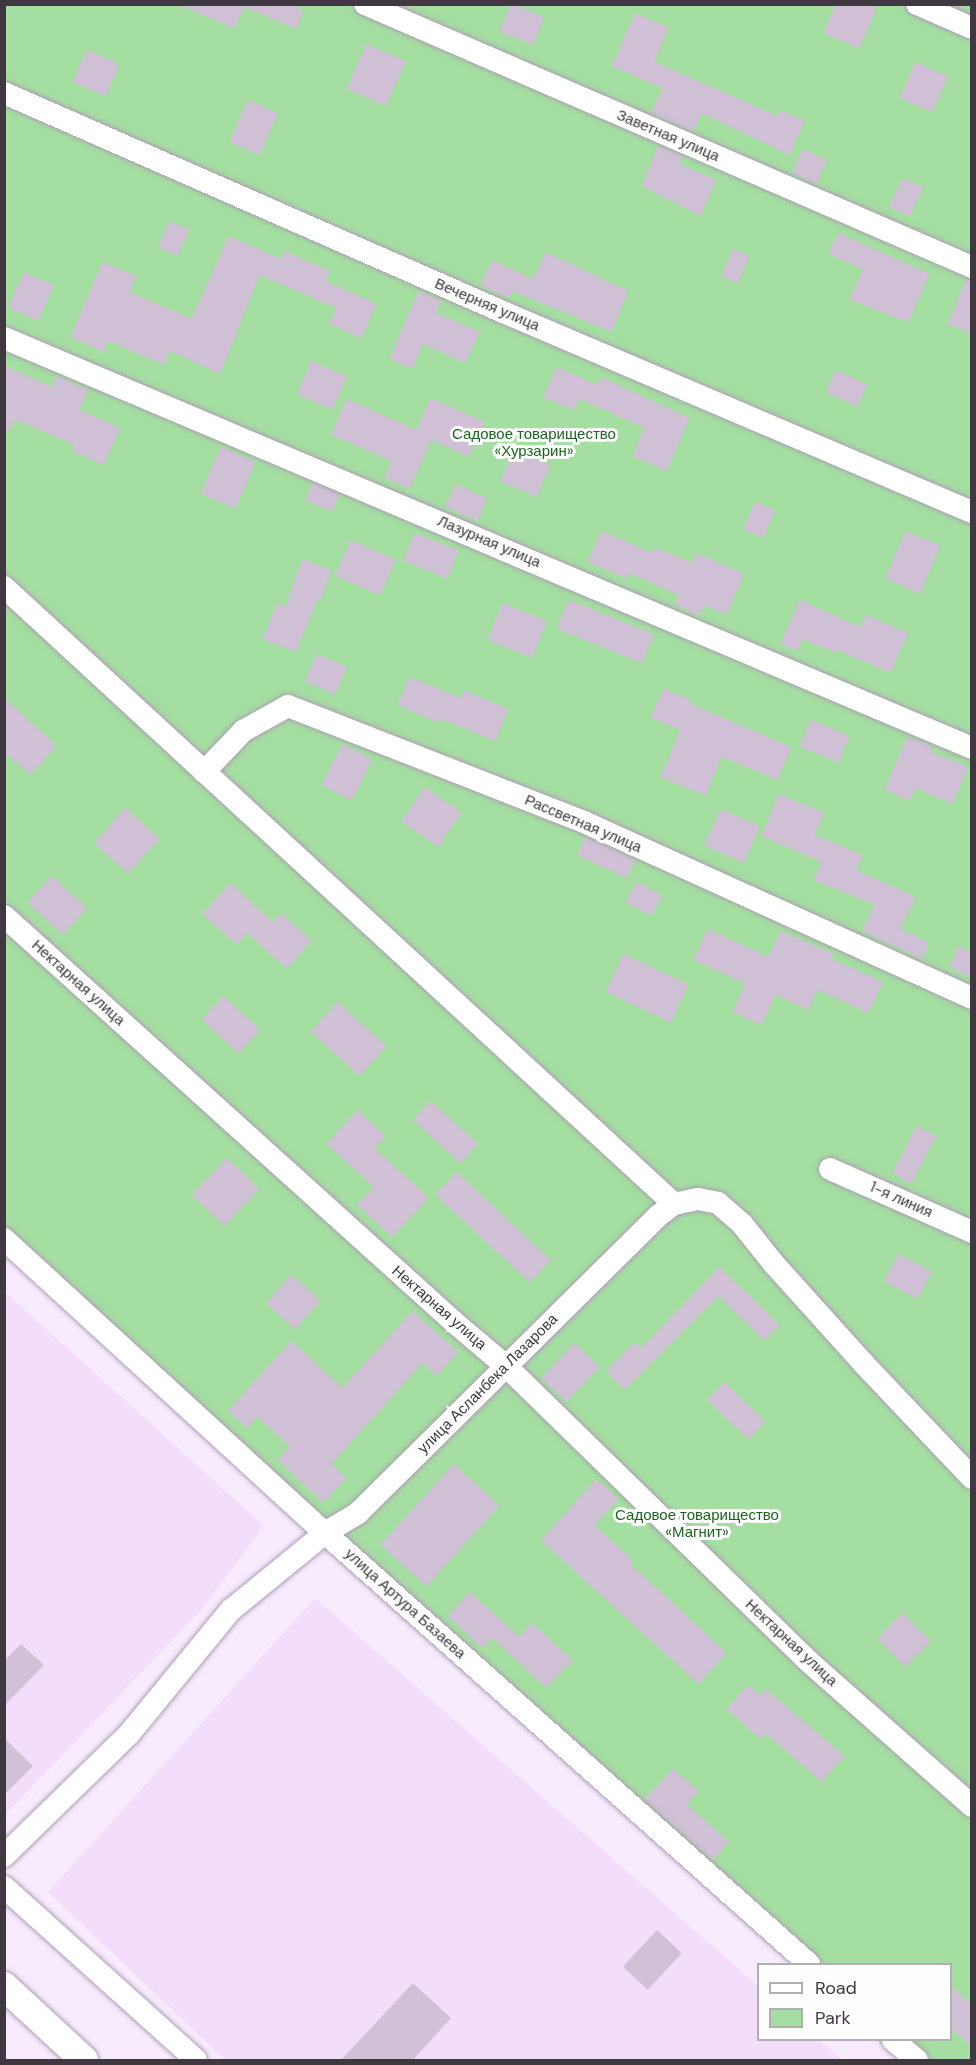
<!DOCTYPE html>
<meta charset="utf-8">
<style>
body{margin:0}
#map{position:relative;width:976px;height:2065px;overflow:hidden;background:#f8ebfe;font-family:"DM Sans",sans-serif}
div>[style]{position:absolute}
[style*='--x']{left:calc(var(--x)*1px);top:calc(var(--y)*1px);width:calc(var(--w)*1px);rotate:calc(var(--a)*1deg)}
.built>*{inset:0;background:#f2defb}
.green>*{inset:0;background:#a4dea1}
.building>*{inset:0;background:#d0c1d7;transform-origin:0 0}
.roads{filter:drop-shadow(0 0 2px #ae9eb4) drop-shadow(0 0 2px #ae9eb4)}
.minor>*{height:22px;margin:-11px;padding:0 11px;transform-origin:11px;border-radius:11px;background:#fff}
.major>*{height:28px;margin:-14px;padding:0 14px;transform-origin:14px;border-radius:14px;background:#fff}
span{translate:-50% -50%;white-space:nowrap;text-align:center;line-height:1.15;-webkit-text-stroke:6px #fefefe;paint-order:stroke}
.street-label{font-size:15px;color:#3f3841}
.park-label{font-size:15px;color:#1c651e}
.frame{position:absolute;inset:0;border:6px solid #3f3841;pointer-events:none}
.legend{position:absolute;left:757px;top:1963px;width:195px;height:78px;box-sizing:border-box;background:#fefefe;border:2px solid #b2afb2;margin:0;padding:8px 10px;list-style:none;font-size:18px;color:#3f3841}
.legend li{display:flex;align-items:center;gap:12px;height:30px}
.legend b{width:30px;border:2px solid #b2afb2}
</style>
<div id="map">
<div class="built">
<div style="clip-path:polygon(4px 1291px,264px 1526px,201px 1610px,5px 1815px)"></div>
<div style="clip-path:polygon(315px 1598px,758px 1986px,758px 2040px,819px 2040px,843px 2060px,225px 2060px,48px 1892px)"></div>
</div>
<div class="green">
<div style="clip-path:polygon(4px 5px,971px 5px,971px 2060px,900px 2060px,877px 2040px,950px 2040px,950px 1964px,794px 1964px,5px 1245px)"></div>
</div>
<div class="building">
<div style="clip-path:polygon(177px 4px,289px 4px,303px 11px,296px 29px,244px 7px,234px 29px)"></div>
<div style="left:510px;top:4px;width:36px;height:30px;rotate:21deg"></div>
<div style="clip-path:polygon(835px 4px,866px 4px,876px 9px,859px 49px,823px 33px)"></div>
<div style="clip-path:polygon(635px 13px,668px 28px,654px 62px,777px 116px,780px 110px,804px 121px,789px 155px,701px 113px,693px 131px,651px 113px,662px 88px,611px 66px)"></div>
<div style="left:366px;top:44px;width:43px;height:49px;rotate:24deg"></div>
<div style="left:86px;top:50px;width:36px;height:35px;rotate:23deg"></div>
<div style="left:915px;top:62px;width:36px;height:39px;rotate:24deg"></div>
<div style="left:247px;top:100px;width:33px;height:46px;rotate:23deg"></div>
<div style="clip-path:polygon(658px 146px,682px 156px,679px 164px,716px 180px,700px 216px,641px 186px)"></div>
<div style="left:802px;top:149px;width:27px;height:26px;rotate:24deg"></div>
<div style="left:902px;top:178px;width:23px;height:32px;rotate:25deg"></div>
<div style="left:169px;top:221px;width:22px;height:29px;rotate:24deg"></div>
<div style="clip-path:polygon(838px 233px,929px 274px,908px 322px,849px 300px,862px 269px,828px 254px)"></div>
<div style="clip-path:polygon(228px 236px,281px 259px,284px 251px,329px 271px,325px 281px,376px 304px,361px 338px,329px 324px,336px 308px,259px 275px,220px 374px,169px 351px,163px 365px,108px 341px,103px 352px,70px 337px,102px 262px,136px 276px,129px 292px,191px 319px)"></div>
<div style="left:732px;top:249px;width:18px;height:30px;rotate:22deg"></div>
<div style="clip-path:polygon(545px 252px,628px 291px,611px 332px,512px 291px,509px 298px,480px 285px,491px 260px,533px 279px)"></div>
<div style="left:23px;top:272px;width:33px;height:39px;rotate:23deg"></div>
<div style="clip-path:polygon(966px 279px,972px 280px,972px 334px,947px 324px)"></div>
<div style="clip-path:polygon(418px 291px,441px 301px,436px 313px,479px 332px,465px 363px,422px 344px,412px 369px,389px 359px)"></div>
<div style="left:311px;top:361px;width:39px;height:36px;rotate:24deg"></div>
<div style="clip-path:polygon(4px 366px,52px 387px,56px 376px,88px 390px,79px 410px,120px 428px,103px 465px,72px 451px,74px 445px,16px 420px,4px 435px)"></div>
<div style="clip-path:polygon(556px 367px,597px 385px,601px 377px,689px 418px,666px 471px,632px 456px,644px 428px,579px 399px,574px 410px,543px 397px)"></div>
<div style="left:835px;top:370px;width:35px;height:24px;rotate:24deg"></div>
<div style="clip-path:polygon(430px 398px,484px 422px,468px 457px,431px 440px,409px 489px,384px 478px,391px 461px,331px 435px,346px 399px,416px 430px)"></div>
<div style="left:220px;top:447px;width:38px;height:51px;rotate:23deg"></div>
<div style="left:513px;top:450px;width:40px;height:34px;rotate:23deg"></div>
<div style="left:312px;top:483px;width:29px;height:19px;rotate:22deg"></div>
<div style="left:455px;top:484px;width:35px;height:25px;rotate:24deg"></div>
<div style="left:754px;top:502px;width:22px;height:30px;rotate:22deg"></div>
<div style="clip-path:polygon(601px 531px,652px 553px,654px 547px,692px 563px,696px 553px,744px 574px,726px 615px,703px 605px,699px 616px,674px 604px,678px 595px,629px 573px,627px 579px,587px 562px)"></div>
<div style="left:905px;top:531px;width:38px;height:52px;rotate:23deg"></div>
<div style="left:414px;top:533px;width:48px;height:30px;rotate:22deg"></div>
<div style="left:350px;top:540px;width:49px;height:39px;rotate:23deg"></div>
<div style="clip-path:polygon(302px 559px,331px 570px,320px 601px,317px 600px,295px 652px,262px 639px,277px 603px,285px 607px)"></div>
<div style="left:568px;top:600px;width:92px;height:31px;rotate:22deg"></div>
<div style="clip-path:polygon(799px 600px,860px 627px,865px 615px,908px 633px,890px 673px,837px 650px,835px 653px,802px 639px,797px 651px,780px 644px)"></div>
<div style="left:502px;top:603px;width:48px;height:40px;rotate:22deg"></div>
<div style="left:316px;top:654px;width:33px;height:30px;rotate:23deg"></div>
<div style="clip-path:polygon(409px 677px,460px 698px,463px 690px,508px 709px,495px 741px,440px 719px,438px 723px,397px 705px)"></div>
<div style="clip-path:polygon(663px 688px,691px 700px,690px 704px,791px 747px,777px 780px,721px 757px,705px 796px,660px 777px,680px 730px,650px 718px)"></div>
<div style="clip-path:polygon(4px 698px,56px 746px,30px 775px,4px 752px)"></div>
<div style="left:810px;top:720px;width:42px;height:29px;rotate:22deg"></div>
<div style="clip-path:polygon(907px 736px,932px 747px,930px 752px,968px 767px,952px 804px,915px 788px,909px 801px,884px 790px)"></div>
<div style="left:342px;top:744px;width:34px;height:46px;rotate:27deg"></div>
<div style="left:424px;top:787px;width:45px;height:42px;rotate:34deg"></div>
<div style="clip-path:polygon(778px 794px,824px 813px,814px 835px,862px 855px,856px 870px,915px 897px,900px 929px,929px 943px,922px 959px,862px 931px,874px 905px,813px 880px,821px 862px,761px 836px)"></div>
<div style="left:125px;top:808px;width:46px;height:47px;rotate:42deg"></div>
<div style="left:720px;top:809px;width:43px;height:40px;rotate:24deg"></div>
<div style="left:585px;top:837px;width:55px;height:20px;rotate:25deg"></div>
<div style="left:51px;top:876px;width:48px;height:36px;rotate:42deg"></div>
<div style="left:636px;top:882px;width:29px;height:23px;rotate:27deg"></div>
<div style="clip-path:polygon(230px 883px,272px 922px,281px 913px,311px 941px,286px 969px,247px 933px,236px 945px,202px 914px)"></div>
<div style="clip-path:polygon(707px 929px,768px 957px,780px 931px,833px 954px,831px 959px,883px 982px,868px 1013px,817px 990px,808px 1010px,775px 995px,761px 1025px,732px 1012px,745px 984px,693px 960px)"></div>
<div style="clip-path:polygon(958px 946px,972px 952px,972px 978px,949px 967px)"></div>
<div style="left:623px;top:954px;width:72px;height:42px;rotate:25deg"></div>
<div style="left:223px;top:996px;width:50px;height:32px;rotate:43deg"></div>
<div style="left:337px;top:1002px;width:66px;height:40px;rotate:42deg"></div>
<div style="left:430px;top:1101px;width:64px;height:26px;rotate:42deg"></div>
<div style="clip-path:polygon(357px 1110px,385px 1136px,374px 1148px,428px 1198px,392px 1237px,356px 1205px,373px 1187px,326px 1144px)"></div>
<div style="left:916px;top:1126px;width:22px;height:54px;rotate:27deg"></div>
<div style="left:226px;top:1158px;width:45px;height:51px;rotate:43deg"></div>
<div style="left:456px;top:1172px;width:129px;height:31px;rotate:43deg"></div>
<div style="left:898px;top:1254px;width:38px;height:31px;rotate:28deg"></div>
<div style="clip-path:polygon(719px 1267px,779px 1325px,764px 1341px,718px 1296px,624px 1390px,606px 1371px,634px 1342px,641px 1348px)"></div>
<div style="left:291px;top:1275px;width:39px;height:38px;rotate:42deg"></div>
<div style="clip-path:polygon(412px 1311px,458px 1352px,436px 1376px,422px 1363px,331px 1464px,346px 1478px,323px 1503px,277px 1460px,289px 1446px,257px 1417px,247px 1428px,227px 1411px,291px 1341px,342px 1388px)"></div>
<div style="left:574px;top:1343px;width:35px;height:48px;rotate:44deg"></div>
<div style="left:724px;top:1382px;width:57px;height:25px;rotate:44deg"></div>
<div style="left:453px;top:1464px;width:62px;height:109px;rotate:42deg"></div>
<div style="clip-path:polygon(596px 1479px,618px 1499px,594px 1525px,633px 1561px,630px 1564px,726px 1653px,698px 1684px,540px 1540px)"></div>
<div style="clip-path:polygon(469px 1592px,519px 1637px,531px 1623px,572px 1660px,546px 1688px,492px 1638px,482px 1648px,447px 1616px)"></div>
<div style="left:902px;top:1613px;width:40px;height:36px;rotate:45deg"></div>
<div style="clip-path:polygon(21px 1644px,44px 1665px,4px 1706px,4px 1661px)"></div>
<div style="clip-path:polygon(747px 1685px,760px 1695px,765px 1689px,844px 1756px,821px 1782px,765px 1733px,760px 1739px,726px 1709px)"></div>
<div style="clip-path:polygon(4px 1738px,33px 1766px,4px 1795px)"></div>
<div style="clip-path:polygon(673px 1769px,698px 1791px,686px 1804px,728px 1842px,713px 1860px,644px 1799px)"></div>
<div style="left:657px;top:1930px;width:34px;height:50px;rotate:43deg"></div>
<div style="clip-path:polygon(413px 1983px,451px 2018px,412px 2061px,340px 2061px)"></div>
<div style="clip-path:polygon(951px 1987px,972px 2005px,972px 2047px,951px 2029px)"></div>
</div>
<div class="roads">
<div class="minor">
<div style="--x:365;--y:4;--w:662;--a:23.43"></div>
<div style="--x:917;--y:4;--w:60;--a:23.6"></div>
<div style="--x:4;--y:93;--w:545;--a:23.7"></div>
<div style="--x:503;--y:312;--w:510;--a:23.1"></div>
<div style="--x:4;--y:338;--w:1051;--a:22.96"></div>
<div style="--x:4;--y:587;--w:911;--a:42.64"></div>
<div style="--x:204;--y:772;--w:57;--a:-46.4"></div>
<div style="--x:243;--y:731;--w:51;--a:-29.1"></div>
<div style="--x:288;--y:706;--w:318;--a:21.4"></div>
<div style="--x:584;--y:822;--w:426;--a:24.4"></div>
<div style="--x:4;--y:916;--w:607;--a:42.06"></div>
<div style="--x:455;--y:1323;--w:68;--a:40.2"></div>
<div style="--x:507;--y:1367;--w:419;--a:44.3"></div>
<div style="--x:807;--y:1660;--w:220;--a:41.5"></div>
<div style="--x:830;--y:1169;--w:155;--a:23.9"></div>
<div style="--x:4;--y:1239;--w:435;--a:42.5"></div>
<div style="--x:325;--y:1533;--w:648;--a:41.68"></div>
<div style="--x:4;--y:1856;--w:175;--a:-44.3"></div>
<div style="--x:129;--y:1734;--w:161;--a:-50.6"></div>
<div style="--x:231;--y:1610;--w:122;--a:-39.3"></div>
<div style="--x:325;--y:1533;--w:39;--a:-31"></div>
<div style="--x:358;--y:1513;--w:422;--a:-44.7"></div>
<div style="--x:658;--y:1216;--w:20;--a:-37"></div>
<div style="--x:674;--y:1204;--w:25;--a:-12"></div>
<div style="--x:698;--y:1199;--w:20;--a:11"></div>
<div style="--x:718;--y:1203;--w:32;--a:41"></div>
<div style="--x:742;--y:1224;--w:51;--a:51.3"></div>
<div style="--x:774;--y:1264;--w:133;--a:48"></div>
<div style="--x:863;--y:1363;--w:158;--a:46.5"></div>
<div style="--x:4;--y:1887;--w:258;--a:42"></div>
<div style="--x:893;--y:2040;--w:31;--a:40"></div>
</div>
<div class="major">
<div style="--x:4;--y:1986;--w:109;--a:42.8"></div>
</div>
</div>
<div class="street-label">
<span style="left:668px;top:136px;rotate:23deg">Заветная улица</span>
<span style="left:487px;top:305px;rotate:23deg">Вечерняя улица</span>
<span style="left:489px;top:542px;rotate:23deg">Лазурная улица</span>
<span style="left:583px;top:824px;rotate:23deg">Рассветная улица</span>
<span style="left:78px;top:983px;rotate:42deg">Нектарная улица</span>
<span style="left:901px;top:1200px;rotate:24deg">1-я линия</span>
<span style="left:439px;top:1308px;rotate:41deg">Нектарная улица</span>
<span style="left:488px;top:1384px;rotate:-45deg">улица Асланбека Лазарова</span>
<span style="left:405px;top:1604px;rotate:42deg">улица Артура Базаева</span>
<span style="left:791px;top:1643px;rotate:43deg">Нектарная улица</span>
</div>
<div class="park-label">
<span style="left:534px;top:443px">Садовое товарищество<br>«Хурзарин»</span>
<span style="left:697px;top:1524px">Садовое товарищество<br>«Магнит»</span>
</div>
<div class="frame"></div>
<ul class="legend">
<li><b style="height:8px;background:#fff"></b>Road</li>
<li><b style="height:16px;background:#a4dea1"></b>Park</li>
</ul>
</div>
